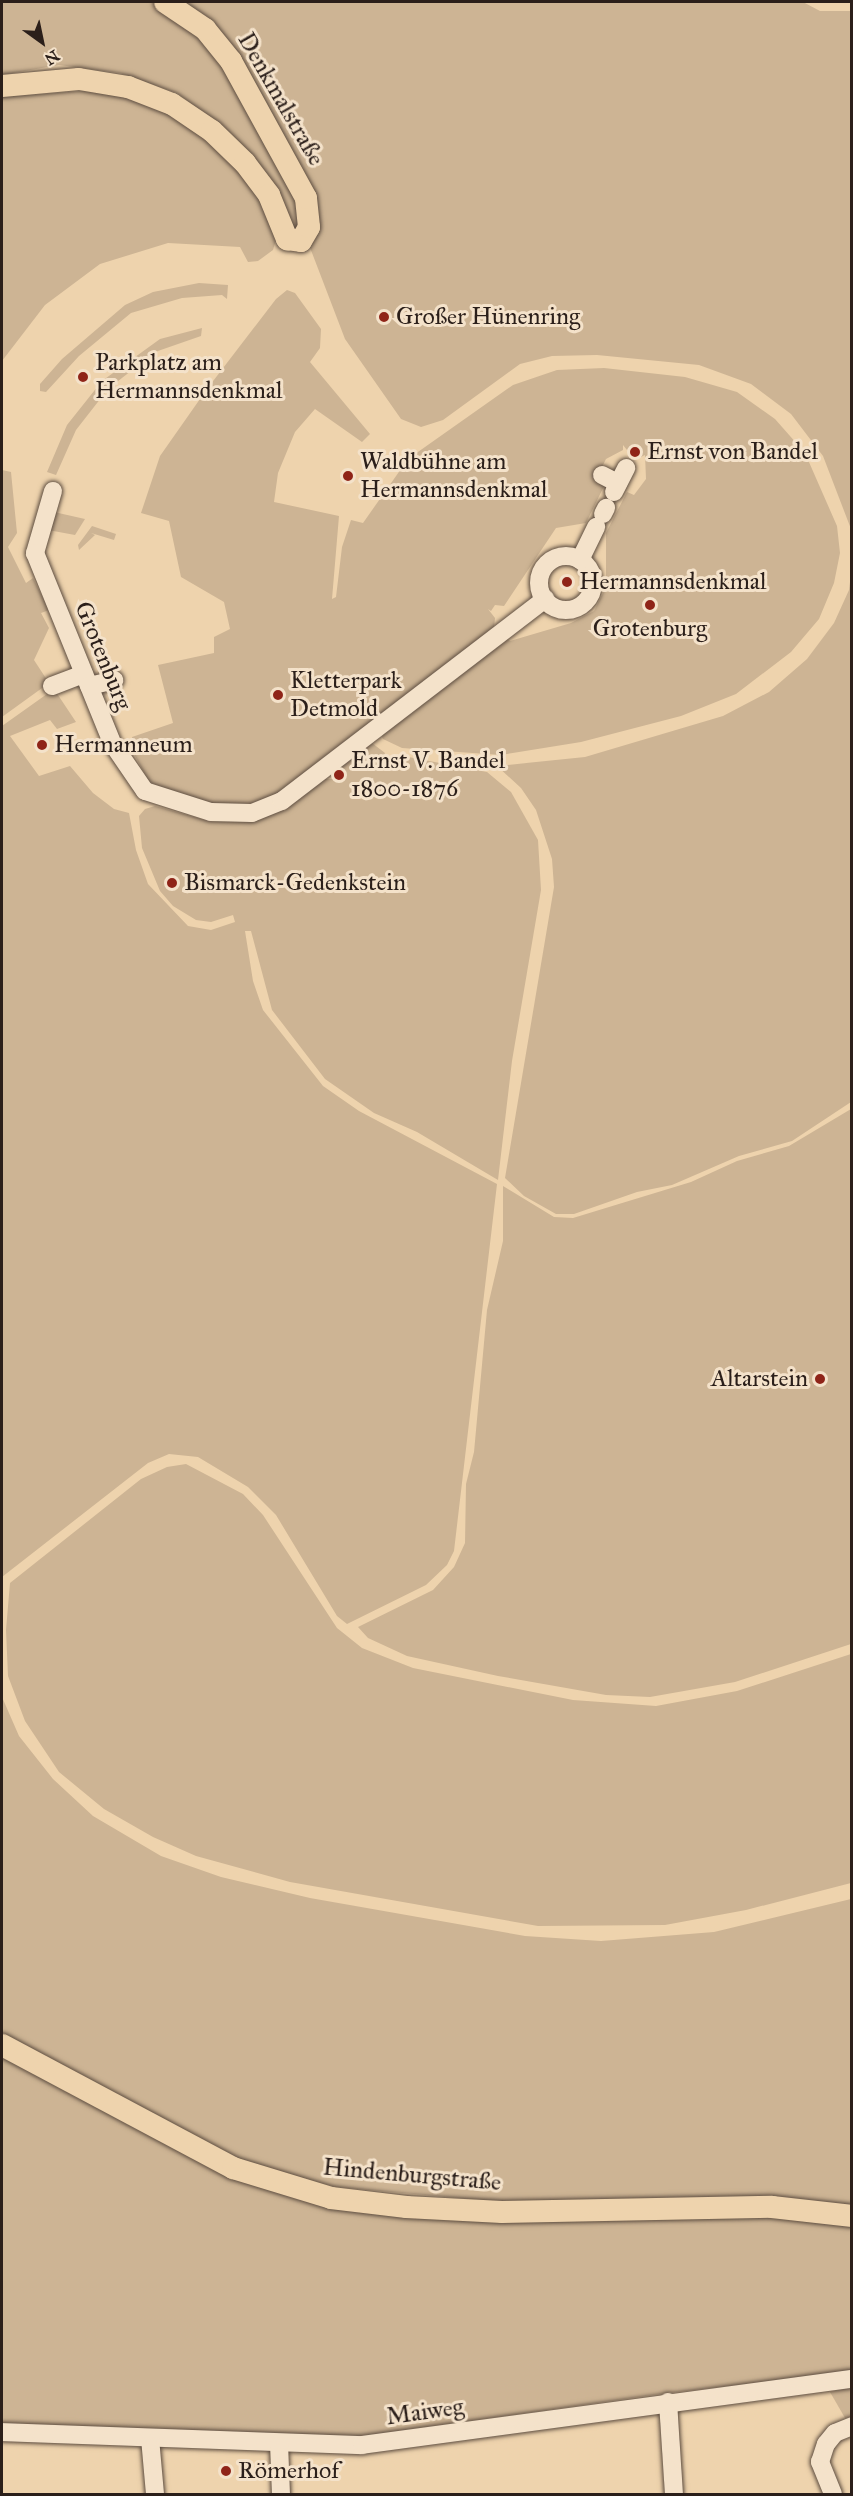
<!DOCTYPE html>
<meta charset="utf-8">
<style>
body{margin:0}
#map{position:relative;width:853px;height:2496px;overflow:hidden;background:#eed3ad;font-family:"IM FELL Great Primer",serif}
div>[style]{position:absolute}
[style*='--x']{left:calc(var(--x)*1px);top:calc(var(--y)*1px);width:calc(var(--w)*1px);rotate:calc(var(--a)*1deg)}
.green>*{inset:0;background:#cdb494}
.roads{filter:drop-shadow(0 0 2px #5c4c3f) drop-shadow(0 0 2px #5c4c3f)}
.minor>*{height:18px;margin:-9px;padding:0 9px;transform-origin:9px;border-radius:9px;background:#f4e2ca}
.minor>.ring{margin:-9px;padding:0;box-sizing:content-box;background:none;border:18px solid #f4e2ca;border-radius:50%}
.major>*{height:22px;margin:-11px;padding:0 11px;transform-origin:11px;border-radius:11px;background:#eed3ad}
.dots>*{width:16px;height:16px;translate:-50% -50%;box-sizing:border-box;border:3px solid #f4e2ca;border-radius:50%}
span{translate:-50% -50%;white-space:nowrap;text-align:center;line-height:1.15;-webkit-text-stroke:6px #f4e2ca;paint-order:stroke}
.street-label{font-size:24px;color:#2b1f1a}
.poi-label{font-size:24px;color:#2b1f1a}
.left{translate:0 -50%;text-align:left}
.right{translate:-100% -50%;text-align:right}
.frame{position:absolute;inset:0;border:3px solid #2b1f1a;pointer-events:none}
.north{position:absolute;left:12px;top:12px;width:60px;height:60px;-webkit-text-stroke:4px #f4e2ca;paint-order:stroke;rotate:147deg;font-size:16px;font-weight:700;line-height:24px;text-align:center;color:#2b1f1a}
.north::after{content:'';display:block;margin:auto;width:21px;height:27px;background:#2b1f1a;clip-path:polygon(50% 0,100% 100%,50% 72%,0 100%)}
</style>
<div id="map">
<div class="green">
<div style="clip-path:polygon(2px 2px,155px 2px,210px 42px,302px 211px,296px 232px,230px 133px,177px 93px,120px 73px,59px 65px,2px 75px)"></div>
<div style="clip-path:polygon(180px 2px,803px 2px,820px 11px,851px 11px,851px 529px,823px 456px,791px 414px,751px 384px,699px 365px,597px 355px,552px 356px,520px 364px,443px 420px,421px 427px,401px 419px,345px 339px,309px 245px,314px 212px)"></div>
<div style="clip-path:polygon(82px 91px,118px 94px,169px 115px,216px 146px,256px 192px,276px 240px,273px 250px,258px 261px,248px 262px,240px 247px,168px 243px,100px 264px,45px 305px,2px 361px,2px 97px)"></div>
<div style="clip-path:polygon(199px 283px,228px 285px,227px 299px,222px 295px,182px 298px,131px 313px,79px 356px,46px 392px,40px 391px,40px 384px,62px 359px,125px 305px,153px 292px)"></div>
<div style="clip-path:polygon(287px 290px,295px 293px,321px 329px,320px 348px,310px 362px,370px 434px,362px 442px,315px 409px,295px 432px,278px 473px,274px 502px,339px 516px,332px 599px,336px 597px,342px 547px,351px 520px,363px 523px,408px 459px,513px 385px,557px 370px,604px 368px,685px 377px,737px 392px,775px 419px,805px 453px,837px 526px,840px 553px,834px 583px,819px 619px,791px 652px,736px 694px,681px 716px,581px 742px,501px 755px,402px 748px,383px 739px,380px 732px,507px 638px,510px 641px,571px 623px,594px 611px,606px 587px,606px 533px,627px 492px,634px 495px,646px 479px,645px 455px,641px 457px,639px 449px,636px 453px,634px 446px,627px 450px,623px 445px,623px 450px,606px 459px,601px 469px,606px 482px,586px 523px,556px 528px,504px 606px,495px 605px,491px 611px,488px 609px,495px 618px,494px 628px,278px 796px,251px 807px,215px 804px,158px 787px,148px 780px,134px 754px,132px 737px,173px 723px,158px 665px,214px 653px,214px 637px,230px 629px,224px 602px,181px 577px,169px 521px,141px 513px,160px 456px,207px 389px,276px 299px)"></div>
<div style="clip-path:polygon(202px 328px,201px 336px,155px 352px,108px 389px,76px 430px,56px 475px,47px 472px,67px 425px,102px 381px,160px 339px)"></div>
<div style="clip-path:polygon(2px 470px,11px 472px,17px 533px,8px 547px,26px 583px,33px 578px,49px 610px,41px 613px,49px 628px,34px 660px,49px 683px,2px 717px)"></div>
<div style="clip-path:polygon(54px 512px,85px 519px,75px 535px,48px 530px)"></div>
<div style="clip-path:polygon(92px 526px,116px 534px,114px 540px,91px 533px,95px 535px,79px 550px,78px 545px)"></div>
<div style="clip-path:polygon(851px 574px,851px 1102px,792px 1141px,739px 1156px,672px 1185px,637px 1192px,574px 1214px,556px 1214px,524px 1196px,505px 1178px,554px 887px,552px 859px,536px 810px,521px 788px,497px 766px,585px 757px,723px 716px,769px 692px,807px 659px,834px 623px,849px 590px)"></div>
<div style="clip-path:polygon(54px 689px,76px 722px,57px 729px,50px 720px,10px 736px,39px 776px,70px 766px,93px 793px,114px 809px,129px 813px,136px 850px,148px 884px,188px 926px,211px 930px,235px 922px,233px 915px,211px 922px,196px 920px,173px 906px,160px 891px,142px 848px,139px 816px,145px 809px,155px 806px,212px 822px,260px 820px,324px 779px,332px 779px,336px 770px,372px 743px,385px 753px,382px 763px,392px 764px,398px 755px,487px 772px,511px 792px,538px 840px,541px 890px,512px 1061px,498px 1180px,417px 1132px,374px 1113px,325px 1079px,272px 1010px,251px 931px,245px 931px,253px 981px,263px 1010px,323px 1086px,359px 1111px,497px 1184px,454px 1551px,447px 1565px,426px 1585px,347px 1624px,337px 1616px,276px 1515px,248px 1487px,198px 1457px,169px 1454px,148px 1463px,2px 1577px,2px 726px)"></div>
<div style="clip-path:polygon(851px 1109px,851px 1644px,735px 1682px,650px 1697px,606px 1695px,498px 1676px,407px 1656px,368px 1638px,358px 1627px,433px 1590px,454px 1567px,465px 1543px,466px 1484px,474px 1452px,487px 1310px,503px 1241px,503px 1186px,554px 1217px,573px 1218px,691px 1182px,737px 1161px,789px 1146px)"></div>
<div style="clip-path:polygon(186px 1464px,243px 1494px,263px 1515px,337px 1628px,362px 1648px,413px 1668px,573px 1700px,656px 1706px,737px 1691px,851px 1654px,851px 1883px,746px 1910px,665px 1925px,538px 1926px,290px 1882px,196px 1856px,153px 1837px,104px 1809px,59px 1772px,25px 1721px,8px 1676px,6px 1630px,10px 1583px,141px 1479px,167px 1467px)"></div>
<div style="clip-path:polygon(2px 1697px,19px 1736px,53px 1779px,93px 1816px,161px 1856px,221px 1877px,310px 1898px,525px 1936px,601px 1941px,714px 1932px,851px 1899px,851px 2205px,773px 2196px,504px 2202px,335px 2187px,249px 2163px,196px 2139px,2px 2035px)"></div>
<div style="clip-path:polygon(2px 2054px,230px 2178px,329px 2207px,769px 2217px,851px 2226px,851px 2372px,667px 2393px,362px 2436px,2px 2425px)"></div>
<div style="clip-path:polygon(851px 2387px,851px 2417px,845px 2418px,830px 2392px)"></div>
</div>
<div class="roads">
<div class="minor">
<div style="--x:602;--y:475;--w:18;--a:27"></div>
<div style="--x:53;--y:491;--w:65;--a:106.2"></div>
<div style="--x:35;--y:553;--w:205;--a:67.9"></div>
<div style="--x:112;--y:743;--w:58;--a:55.5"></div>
<div style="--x:145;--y:791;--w:69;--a:17.7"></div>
<div style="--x:211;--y:812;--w:41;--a:1.4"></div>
<div style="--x:252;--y:813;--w:32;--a:-22"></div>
<div style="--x:282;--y:801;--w:332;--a:-37.5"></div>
<div style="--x:614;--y:492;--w:27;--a:-63"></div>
<div style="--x:603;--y:514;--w:7;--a:-63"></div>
<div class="ring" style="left:539px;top:556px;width:36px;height:36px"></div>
<div style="--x:580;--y:560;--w:37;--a:-64"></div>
<div style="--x:52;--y:686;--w:34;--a:-21"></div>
<div style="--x:89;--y:686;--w:26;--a:-13"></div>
<div style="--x:668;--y:2402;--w:92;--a:86.3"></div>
<div style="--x:2;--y:2432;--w:360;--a:2.1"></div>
<div style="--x:362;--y:2445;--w:494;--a:-7.7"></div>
<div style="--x:150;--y:2438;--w:56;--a:84.9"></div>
<div style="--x:279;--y:2443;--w:51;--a:87.8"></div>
<div style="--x:833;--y:2494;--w:35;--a:-112"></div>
<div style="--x:820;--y:2462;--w:19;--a:-72"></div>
<div style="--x:826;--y:2444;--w:14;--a:-51"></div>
<div style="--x:835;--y:2433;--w:18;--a:-22"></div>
</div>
<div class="major">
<div style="--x:2;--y:86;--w:77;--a:-5.2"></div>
<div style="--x:79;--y:79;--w:50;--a:9.3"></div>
<div style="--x:128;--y:87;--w:47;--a:21.1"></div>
<div style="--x:172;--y:104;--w:48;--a:34"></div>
<div style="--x:212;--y:131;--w:46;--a:44.1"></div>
<div style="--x:245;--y:163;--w:40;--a:53"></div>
<div style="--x:269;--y:195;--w:48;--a:67.8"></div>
<div style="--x:287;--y:239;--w:14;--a:8"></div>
<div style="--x:301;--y:241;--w:16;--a:-60"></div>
<div style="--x:309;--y:227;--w:29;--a:-96"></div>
<div style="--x:306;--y:198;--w:156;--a:-118.7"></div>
<div style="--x:231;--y:61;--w:41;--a:-129.1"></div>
<div style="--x:205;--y:29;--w:48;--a:-146"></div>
<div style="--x:2;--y:2045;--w:262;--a:28"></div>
<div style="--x:233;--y:2168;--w:102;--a:17"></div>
<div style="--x:331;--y:2198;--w:76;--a:6.8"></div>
<div style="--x:406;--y:2207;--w:96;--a:3"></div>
<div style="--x:502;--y:2212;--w:270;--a:-1.1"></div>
<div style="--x:772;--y:2207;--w:81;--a:6.4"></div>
</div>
</div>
<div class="dots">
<div style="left:384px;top:317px;background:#8f2418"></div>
<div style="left:83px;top:377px;background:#8f2418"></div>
<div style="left:635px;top:452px;background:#8f2418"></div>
<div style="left:348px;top:476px;background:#8f2418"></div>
<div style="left:567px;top:582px;background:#8f2418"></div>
<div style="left:650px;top:605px;background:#8f2418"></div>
<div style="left:278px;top:695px;background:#8f2418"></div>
<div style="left:42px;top:745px;background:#8f2418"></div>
<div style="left:339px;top:775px;background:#8f2418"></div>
<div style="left:172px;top:883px;background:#8f2418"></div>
<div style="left:820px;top:1379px;background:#8f2418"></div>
<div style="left:226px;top:2471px;background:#8f2418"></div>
</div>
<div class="street-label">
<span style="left:281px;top:99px;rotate:60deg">Denkmalstraße</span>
<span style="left:103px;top:656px;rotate:68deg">Grotenburg</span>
<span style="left:412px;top:2175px;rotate:5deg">Hindenburgstraße</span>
<span style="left:425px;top:2412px;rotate:-8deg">Maiweg</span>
</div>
<div class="poi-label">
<span class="left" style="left:396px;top:317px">Großer Hünenring</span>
<span class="left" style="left:95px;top:377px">Parkplatz am<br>Hermannsdenkmal</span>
<span class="left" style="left:647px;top:452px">Ernst von Bandel</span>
<span class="left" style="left:360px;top:476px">Waldbühne am<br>Hermannsdenkmal</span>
<span class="left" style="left:579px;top:582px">Hermannsdenkmal</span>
<span style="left:650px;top:629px">Grotenburg</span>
<span class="left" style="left:290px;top:695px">Kletterpark<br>Detmold</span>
<span class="left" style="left:54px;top:745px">Hermanneum</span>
<span class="left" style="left:351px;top:775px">Ernst V. Bandel<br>1800-1876</span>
<span class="left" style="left:184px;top:883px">Bismarck-Gedenkstein</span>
<span class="right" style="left:808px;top:1379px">Altarstein</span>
<span class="left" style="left:238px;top:2471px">Römerhof</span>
</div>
<div class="frame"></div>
<div class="north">N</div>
</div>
